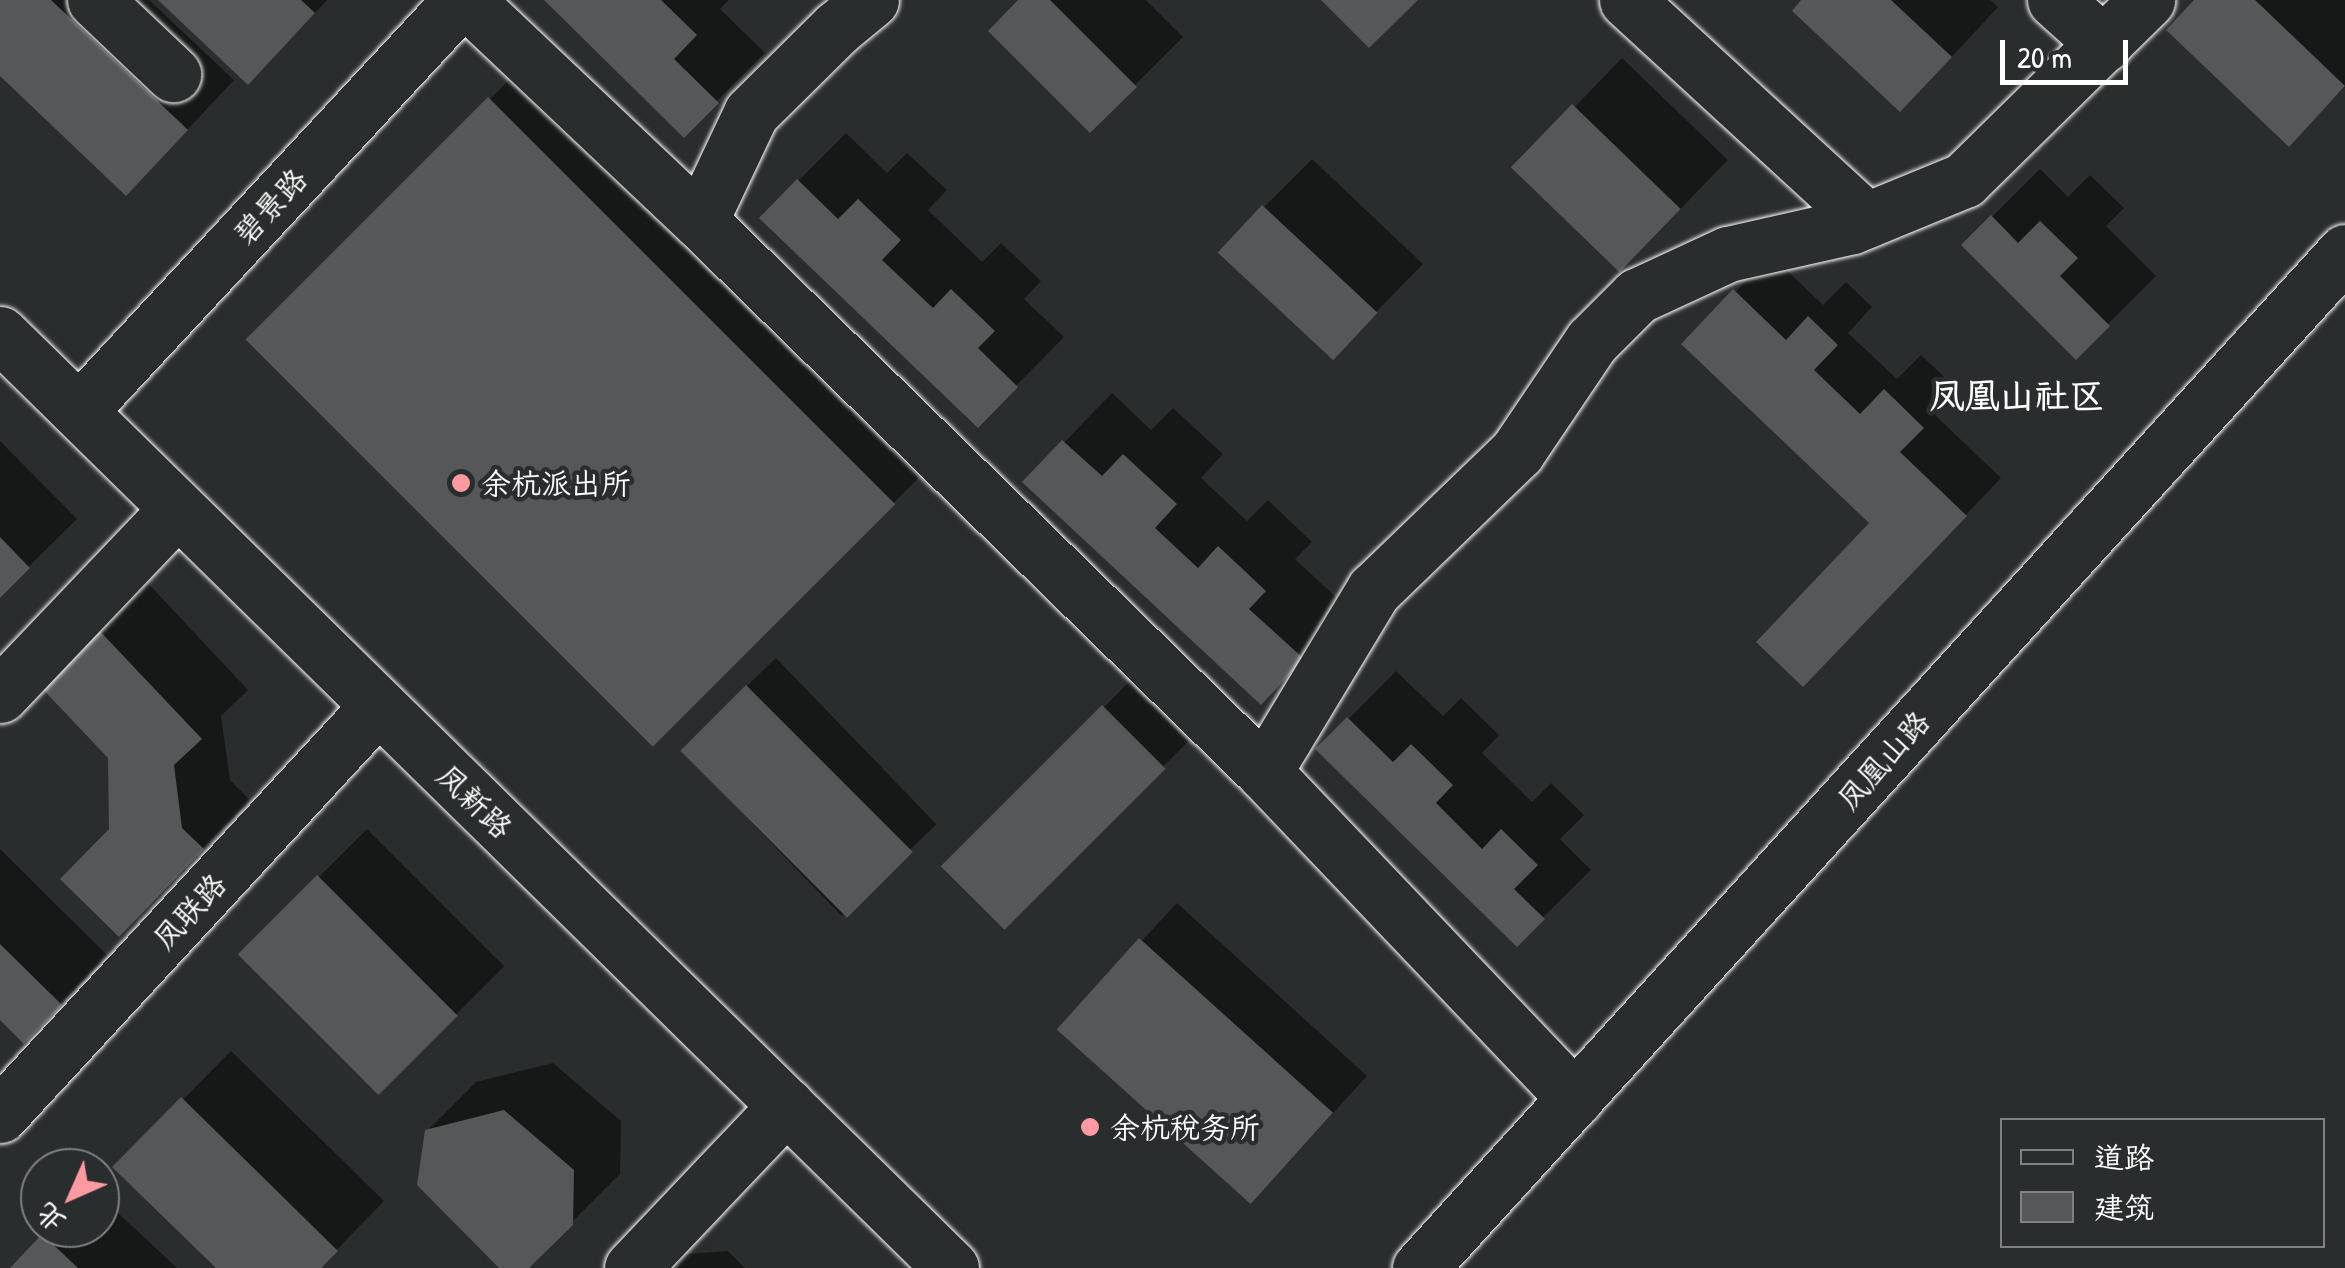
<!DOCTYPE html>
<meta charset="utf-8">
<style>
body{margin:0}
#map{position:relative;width:2345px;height:1268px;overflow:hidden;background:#2a2d2e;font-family:"Patrick Hand","LXGW WenKai TC",sans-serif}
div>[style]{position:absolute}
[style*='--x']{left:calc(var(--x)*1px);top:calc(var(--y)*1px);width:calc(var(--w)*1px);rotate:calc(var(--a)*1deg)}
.shadow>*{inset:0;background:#0007;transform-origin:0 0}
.building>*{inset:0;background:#555758;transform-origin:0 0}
.roads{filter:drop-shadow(0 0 2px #fff) drop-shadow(0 0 2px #fff)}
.minor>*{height:55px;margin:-27.5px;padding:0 27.5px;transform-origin:27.5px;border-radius:27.5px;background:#2a2d2e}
.major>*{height:55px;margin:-27.5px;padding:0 27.5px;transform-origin:27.5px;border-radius:27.5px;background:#2a2d2e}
.dots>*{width:28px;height:28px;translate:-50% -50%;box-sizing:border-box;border:5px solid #2a2d2e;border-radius:50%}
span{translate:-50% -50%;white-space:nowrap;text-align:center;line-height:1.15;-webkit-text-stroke:9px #2a2d2e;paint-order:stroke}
.street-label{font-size:30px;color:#fff}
.poi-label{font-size:30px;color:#fff}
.left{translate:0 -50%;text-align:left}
.quarter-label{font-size:35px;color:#fff;font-weight:700}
.legend{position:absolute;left:2000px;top:1118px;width:325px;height:130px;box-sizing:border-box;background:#2a2d2e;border:2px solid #7f8182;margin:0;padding:12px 18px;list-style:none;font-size:30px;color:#fff}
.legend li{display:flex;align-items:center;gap:20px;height:50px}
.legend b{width:50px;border:2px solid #7f8182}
.north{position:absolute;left:20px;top:1148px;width:100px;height:100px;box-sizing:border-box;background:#2a2d2e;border:2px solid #7f8182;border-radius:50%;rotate:225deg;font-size:28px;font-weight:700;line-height:40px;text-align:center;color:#fff}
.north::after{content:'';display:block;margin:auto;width:35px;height:45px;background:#ff9aa2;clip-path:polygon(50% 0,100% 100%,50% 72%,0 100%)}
.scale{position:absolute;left:2000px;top:40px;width:128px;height:45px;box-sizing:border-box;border:5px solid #fff;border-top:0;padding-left:12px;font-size:30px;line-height:35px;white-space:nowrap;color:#fff;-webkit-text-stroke:8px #2a2d2e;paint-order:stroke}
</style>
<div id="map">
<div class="shadow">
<div style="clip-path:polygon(0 0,149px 0,234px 80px,174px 144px,0 73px)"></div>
<div style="clip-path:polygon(162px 0,327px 0,296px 34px)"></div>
<div style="clip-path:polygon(547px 0,729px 0,720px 9px,765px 53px,684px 134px)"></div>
<div style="clip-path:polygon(1022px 0,1146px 0,1183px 37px,1090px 130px)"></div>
<div style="clip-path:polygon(1805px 0,1990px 0,1998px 7px,1948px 61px)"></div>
<div style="clip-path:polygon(2197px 0,2345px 0,2345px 87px,2289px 144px)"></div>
<div style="left:1622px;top:58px;width:147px;height:153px;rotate:44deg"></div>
<div style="left:526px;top:63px;width:571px;height:391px;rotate:45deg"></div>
<div style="clip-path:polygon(846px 133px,887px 173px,907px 153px,947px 190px,928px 210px,982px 262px,1001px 243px,1041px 281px,1024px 299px,1064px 337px,978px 425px,798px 181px)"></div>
<div style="clip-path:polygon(1312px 159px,1423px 264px,1333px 356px,1264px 207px)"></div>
<div style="clip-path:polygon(2040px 169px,2068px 197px,2090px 175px,2124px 208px,2106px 226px,2156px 276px,2076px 356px,1964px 245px)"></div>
<div style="clip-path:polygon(1771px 255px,1823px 305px,1846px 282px,1872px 307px,1848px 333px,1897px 379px,1921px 355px,1958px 390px,1935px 415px,2001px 478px,1839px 648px,1873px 523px,1685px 344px)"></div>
<div style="clip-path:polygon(1112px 393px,1151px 430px,1173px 408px,1223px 454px,1201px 478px,1247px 521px,1268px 500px,1312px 542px,1295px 559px,1350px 610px,1261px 702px,1026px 482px)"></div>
<div style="clip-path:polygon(0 441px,77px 519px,0 595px)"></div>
<div style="clip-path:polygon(145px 580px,248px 690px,221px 716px,230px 780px,250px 800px,167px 885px,112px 830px,111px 757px,39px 682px)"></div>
<div style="left:776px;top:658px;width:231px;height:132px;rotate:46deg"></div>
<div style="clip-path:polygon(1396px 671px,1443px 716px,1461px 698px,1499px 735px,1482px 753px,1532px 802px,1551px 783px,1584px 815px,1560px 839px,1591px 870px,1517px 943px,1319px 749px)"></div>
<div style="left:1132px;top:679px;width:84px;height:265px;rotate:45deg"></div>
<div style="left:367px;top:829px;width:194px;height:177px;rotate:45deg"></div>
<div style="clip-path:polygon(0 849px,108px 956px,24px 1040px,0 1017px)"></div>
<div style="clip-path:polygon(1177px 903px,1367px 1076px,1285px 1166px,1060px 1029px)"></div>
<div style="clip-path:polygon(231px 1051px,384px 1201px,319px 1268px,219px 1268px,116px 1167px)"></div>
<div style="clip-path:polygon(553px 1063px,621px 1121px,620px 1174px,526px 1268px,502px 1268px,427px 1131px,476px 1082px)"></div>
<div style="clip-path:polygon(100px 1196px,177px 1268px,13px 1268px,52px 1228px,100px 1228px)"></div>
<div style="clip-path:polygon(728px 1251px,745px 1268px,646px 1268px,658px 1256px)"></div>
</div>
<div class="building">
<div style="clip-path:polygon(0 0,51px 0,188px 130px,126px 196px,0 76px)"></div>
<div style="clip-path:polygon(158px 0,301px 0,315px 13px,248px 85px)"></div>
<div style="clip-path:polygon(544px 0,661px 0,697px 35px,674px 59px,719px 103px,684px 138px)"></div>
<div style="clip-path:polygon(1018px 0,1050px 0,1137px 87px,1090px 133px,988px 31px)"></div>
<div style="clip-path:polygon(1321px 0,1418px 0,1369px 48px)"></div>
<div style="clip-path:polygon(1801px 0,1891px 0,1952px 57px,1900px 112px,1792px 11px)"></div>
<div style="clip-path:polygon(2194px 0,2255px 0,2345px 86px,2289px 147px,2166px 30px)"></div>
<div style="left:488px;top:97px;width:576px;height:343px;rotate:45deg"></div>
<div style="left:1572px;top:104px;width:151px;height:88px;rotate:44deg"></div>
<div style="clip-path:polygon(797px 179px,838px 219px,858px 199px,901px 240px,882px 260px,933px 308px,951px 289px,995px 331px,978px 348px,1018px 387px,978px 428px,759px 218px)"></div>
<div style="left:1262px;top:205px;width:158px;height:65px;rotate:43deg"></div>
<div style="clip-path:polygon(1991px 215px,2018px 243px,2040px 221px,2078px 258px,2060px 276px,2110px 326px,2076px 360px,1961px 245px)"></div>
<div style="clip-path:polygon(1733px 289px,1786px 340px,1808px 316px,1838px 345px,1814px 370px,1860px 414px,1884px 389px,1924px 428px,1900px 452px,1967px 516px,1803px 687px,1756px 642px,1869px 523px,1681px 344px)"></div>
<div style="clip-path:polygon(1062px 440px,1102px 476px,1123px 454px,1177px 504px,1155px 528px,1198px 568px,1218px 546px,1266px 591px,1249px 609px,1304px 659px,1261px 705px,1022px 482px)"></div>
<div style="clip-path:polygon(0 537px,30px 568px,0 598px)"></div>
<div style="clip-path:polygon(95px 626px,202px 739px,174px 765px,182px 828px,204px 849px,119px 937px,60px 879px,109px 829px,108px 758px,36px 682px)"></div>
<div style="left:746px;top:685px;width:236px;height:93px;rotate:45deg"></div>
<div style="left:1102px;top:705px;width:90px;height:228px;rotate:45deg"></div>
<div style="clip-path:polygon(1347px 717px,1393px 762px,1411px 744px,1453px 785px,1436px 803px,1482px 849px,1501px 829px,1538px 865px,1514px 889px,1545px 919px,1517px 947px,1315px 749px)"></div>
<div style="left:317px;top:875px;width:199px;height:112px;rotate:45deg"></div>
<div style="left:1139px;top:938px;width:261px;height:123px;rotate:42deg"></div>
<div style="clip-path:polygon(0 944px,62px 1005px,24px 1044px,0 1020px)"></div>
<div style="clip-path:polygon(181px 1097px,338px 1251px,321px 1268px,216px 1268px,112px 1167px)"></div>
<div style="clip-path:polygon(504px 1110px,574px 1170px,573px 1225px,529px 1268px,499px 1268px,417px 1185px,425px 1130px)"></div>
<div style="clip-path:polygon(42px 1234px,78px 1268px,10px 1268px)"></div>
</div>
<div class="roads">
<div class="minor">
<div style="--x:95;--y:0;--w:108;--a:43.5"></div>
<div style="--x:466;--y:0;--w:322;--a:43.4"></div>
<div style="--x:700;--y:221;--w:788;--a:44.33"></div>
<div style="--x:1264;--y:772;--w:451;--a:46.4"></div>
<div style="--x:1627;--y:0;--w:325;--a:42.6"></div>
<div style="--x:2055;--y:0;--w:66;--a:41.9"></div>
<div style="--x:700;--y:221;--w:119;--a:-64.7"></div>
<div style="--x:751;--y:113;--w:121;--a:-44.7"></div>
<div style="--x:837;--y:28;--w:44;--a:-39.5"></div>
<div style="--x:79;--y:411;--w:561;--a:-47.09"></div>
<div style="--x:0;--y:695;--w:257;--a:-46.4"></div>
<div style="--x:1264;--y:772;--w:213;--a:-58.9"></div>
<div style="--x:1374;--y:590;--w:199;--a:-44"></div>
<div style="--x:1517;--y:452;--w:134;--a:-56"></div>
<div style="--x:1592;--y:341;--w:64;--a:-45"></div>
<div style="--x:1637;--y:296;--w:100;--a:-24.8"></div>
<div style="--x:1728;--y:254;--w:127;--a:-12.7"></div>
<div style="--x:1852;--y:226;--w:121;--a:-22.3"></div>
<div style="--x:1964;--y:180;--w:257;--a:-44.5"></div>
<div style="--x:0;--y:1115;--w:557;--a:-47.26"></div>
<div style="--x:632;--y:1268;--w:224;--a:-46.5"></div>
<div style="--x:1420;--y:1268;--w:1374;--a:-47.68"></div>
</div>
<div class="major">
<div style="--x:0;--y:334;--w:1333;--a:44.48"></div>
</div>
</div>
<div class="dots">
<div style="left:461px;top:483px;background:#ff9aa2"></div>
<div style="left:1090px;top:1127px;background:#ff9aa2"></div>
</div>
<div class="street-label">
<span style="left:270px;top:206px;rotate:-47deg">碧景路</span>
<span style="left:1883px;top:760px;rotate:-48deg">凤凰山路</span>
<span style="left:475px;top:801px;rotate:44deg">凤新路</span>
<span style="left:189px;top:911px;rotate:-47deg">凤联路</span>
</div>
<div class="poi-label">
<span class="left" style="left:481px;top:483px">余杭派出所</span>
<span class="left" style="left:1110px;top:1127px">余杭税务所</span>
</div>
<div class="quarter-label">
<span style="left:2017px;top:396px">凤凰山社区</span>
</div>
<ul class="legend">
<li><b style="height:12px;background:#2a2d2e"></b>道路</li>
<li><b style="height:28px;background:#555758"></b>建筑</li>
</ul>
<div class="north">北</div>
<div class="scale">20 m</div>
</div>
